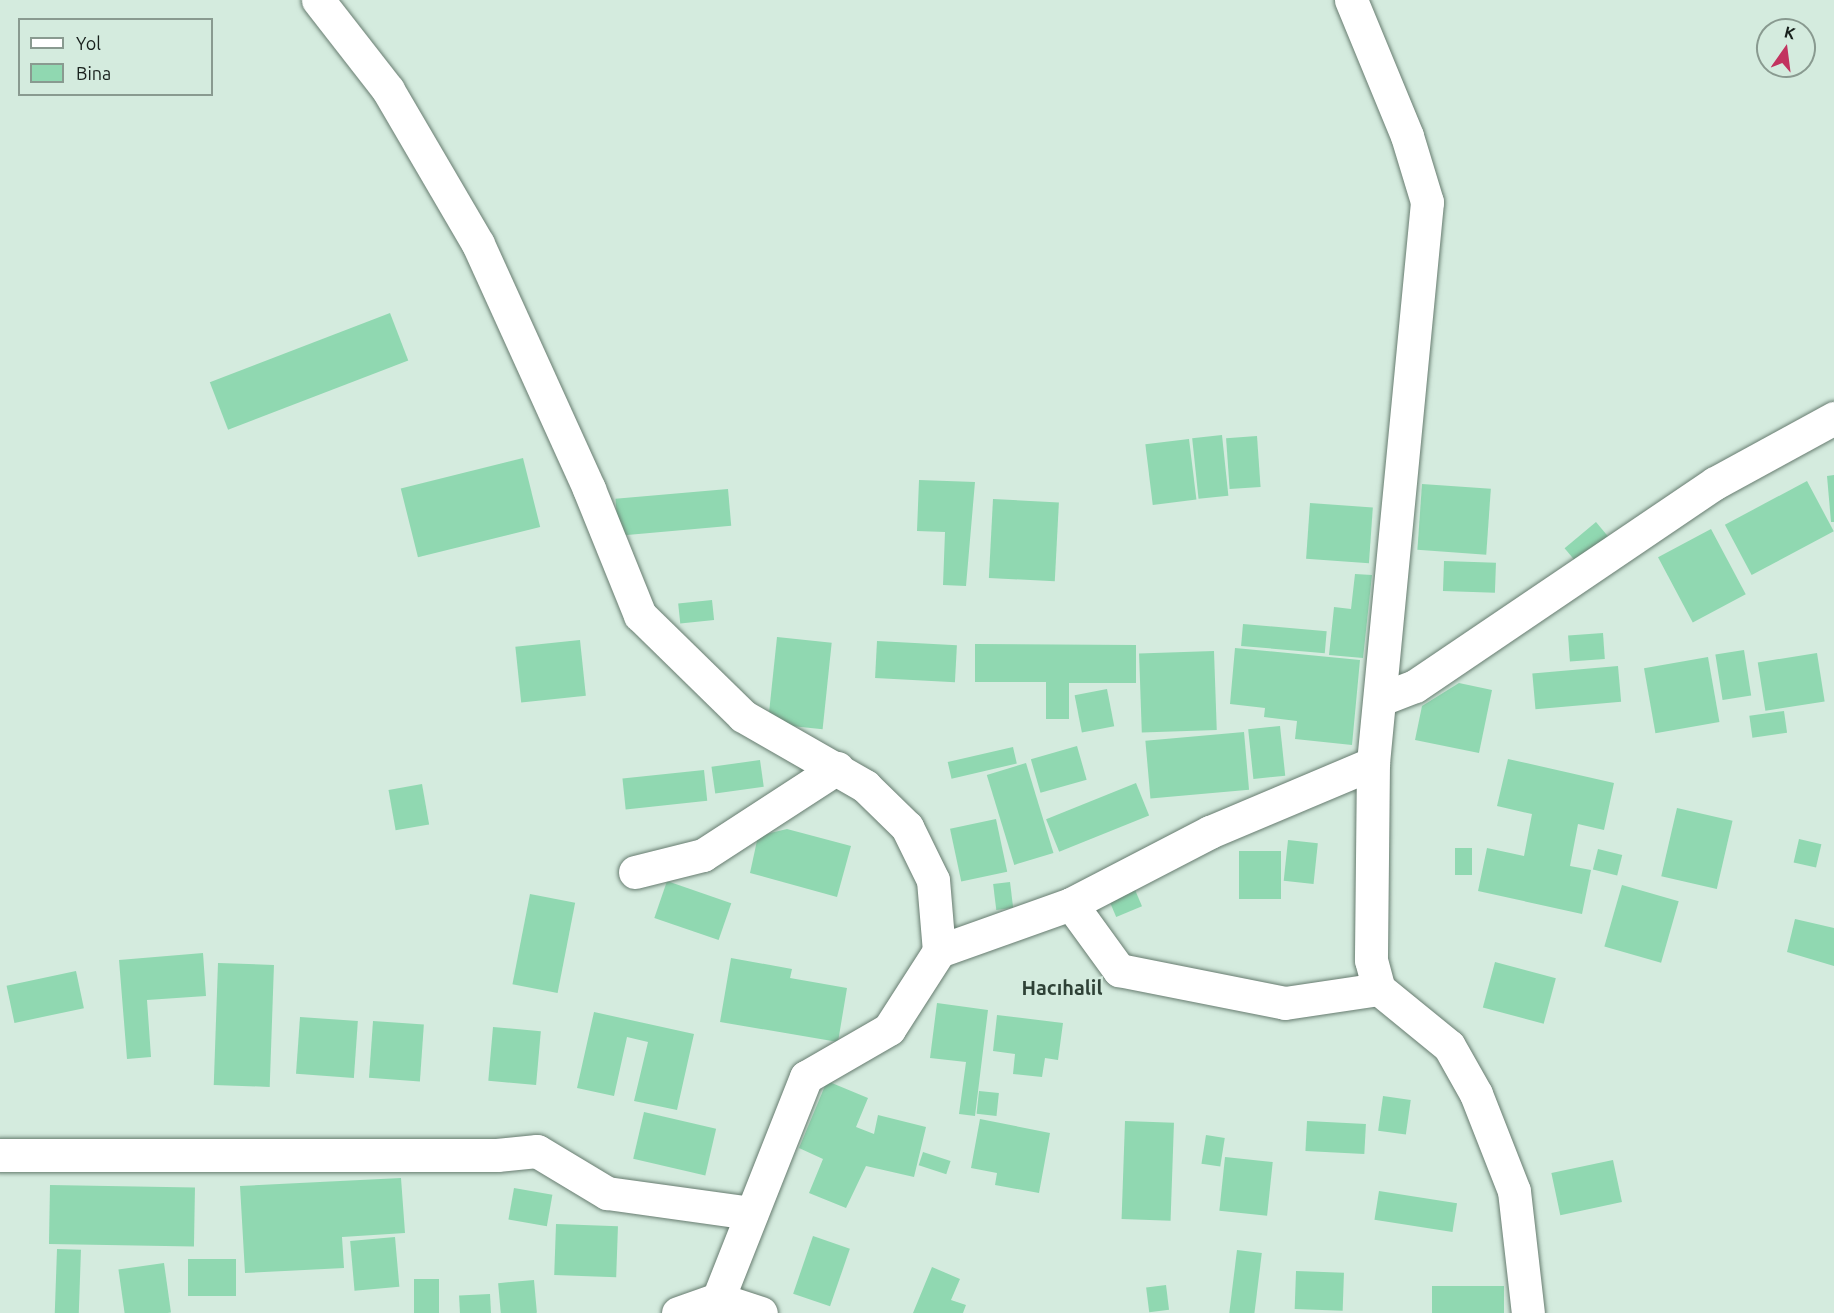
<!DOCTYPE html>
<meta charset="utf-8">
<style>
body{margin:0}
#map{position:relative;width:1834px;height:1313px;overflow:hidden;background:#d4ebde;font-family:Ubuntu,sans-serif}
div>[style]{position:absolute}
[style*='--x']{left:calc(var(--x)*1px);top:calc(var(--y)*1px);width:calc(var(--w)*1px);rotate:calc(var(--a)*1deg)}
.building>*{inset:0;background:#90d8b1;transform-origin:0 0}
.roads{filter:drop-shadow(0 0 2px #677c70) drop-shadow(0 0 2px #677c70)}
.minor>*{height:33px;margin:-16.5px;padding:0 16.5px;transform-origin:16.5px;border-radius:16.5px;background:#fff}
span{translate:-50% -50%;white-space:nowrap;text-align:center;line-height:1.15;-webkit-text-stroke:4.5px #d4ebde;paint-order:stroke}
.quarter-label{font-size:20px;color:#2e4136;font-weight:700}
.legend{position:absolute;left:18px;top:18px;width:195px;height:78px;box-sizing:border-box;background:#d4ebde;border:2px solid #899a90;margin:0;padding:8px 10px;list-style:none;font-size:18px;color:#18201c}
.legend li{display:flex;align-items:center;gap:12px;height:30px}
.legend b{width:30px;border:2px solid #899a90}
.north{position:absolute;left:1756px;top:18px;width:60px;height:60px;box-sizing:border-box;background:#d4ebde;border:2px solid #899a90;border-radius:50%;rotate:14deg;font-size:16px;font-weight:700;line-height:24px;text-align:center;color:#18201c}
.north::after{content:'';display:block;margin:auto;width:21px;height:27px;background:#c2335f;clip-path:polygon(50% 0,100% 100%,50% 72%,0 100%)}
</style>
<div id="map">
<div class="building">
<div style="left:390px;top:313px;width:51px;height:193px;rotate:69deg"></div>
<div style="left:1222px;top:435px;width:61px;height:30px;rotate:84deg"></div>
<div style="left:1257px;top:436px;width:51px;height:31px;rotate:86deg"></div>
<div style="left:1189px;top:439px;width:61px;height:44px;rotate:83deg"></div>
<div style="left:523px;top:458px;width:71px;height:126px;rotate:76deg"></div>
<div style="clip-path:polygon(1834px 475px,1834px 522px,1831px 522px,1827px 476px)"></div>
<div style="clip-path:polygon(919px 480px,975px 482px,966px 586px,943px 585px,945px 532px,917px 531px)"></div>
<div style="left:1807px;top:481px;width:57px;height:93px;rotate:62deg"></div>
<div style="left:1422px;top:484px;width:69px;height:66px;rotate:4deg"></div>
<div style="left:728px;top:489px;width:37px;height:113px;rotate:85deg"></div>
<div style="left:993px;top:499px;width:66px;height:79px;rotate:3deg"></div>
<div style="left:1310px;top:503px;width:63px;height:56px;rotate:4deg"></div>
<div style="left:1596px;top:522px;width:25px;height:41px;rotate:50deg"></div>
<div style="left:1711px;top:529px;width:74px;height:60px;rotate:62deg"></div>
<div style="left:1444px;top:561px;width:52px;height:30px;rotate:2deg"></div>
<div style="clip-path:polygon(1355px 574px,1372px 575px,1363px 658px,1329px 655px,1334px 607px,1351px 609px)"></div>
<div style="left:712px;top:600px;width:20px;height:34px;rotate:84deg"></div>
<div style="left:1243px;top:624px;width:84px;height:22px;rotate:5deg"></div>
<div style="left:1603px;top:633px;width:26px;height:35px;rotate:86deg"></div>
<div style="left:777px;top:637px;width:55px;height:87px;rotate:6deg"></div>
<div style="left:580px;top:640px;width:56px;height:65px;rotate:84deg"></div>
<div style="left:877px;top:641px;width:80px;height:37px;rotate:3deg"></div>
<div style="clip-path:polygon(975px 644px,1136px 645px,1136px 683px,1069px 683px,1069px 719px,1046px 719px,1046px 682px,975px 682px)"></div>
<div style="clip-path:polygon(1235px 648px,1360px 660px,1352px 745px,1295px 739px,1297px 721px,1264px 717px,1265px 708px,1230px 704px)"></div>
<div style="left:1744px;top:650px;width:46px;height:29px;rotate:81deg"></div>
<div style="left:1214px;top:651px;width:79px;height:75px;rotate:88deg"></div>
<div style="left:1817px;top:653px;width:49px;height:60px;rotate:81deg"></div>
<div style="left:1708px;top:657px;width:66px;height:65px;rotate:80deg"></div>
<div style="left:1618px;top:666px;width:36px;height:86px;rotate:85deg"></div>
<div style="clip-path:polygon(1459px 683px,1492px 690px,1479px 753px,1415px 740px,1422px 706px)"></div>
<div style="left:1107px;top:689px;width:38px;height:33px;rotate:79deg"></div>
<div style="left:1784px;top:711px;width:22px;height:35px;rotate:82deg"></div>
<div style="left:1280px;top:726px;width:50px;height:32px;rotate:84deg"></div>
<div style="left:1244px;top:732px;width:58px;height:99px;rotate:85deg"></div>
<div style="left:1077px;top:746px;width:35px;height:48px;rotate:74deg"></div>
<div style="left:1013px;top:747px;width:17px;height:67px;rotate:77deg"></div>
<div style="clip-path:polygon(1508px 759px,1614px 783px,1604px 830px,1578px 824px,1570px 866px,1591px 870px,1582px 914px,1478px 891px,1487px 848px,1524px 856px,1532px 814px,1497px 806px)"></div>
<div style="left:760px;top:760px;width:27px;height:49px;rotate:82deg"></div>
<div style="left:1026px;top:763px;width:94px;height:41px;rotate:73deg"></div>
<div style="left:704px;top:770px;width:31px;height:82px;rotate:84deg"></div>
<div style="left:1136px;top:783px;width:35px;height:97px;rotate:68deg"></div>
<div style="left:422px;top:784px;width:41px;height:34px;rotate:80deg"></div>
<div style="left:1677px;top:808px;width:57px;height:70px;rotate:13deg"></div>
<div style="left:996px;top:819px;width:54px;height:47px;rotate:78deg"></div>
<div style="clip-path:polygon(787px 829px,851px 846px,837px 897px,750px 873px,758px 836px)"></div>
<div style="left:1799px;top:839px;width:23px;height:24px;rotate:13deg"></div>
<div style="left:1288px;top:840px;width:30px;height:41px;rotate:6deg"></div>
<div style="left:1455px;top:848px;width:17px;height:27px"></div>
<div style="left:1598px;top:849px;width:25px;height:21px;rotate:14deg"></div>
<div style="left:1239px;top:851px;width:42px;height:48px"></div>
<div style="left:667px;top:881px;width:68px;height:39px;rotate:19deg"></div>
<div style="left:1010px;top:882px;width:26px;height:17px;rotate:83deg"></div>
<div style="left:1133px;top:885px;width:23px;height:28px;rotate:67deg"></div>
<div style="left:1622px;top:885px;width:59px;height:64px;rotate:16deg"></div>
<div style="left:530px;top:894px;width:46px;height:92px;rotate:11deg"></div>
<div style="clip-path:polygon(1795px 919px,1834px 928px,1834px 966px,1787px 952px)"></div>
<div style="clip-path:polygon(203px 953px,206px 996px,147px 1000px,151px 1057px,127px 1059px,119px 960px)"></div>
<div style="clip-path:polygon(731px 958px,792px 969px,790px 978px,847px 988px,838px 1042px,720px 1022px)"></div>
<div style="left:1495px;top:962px;width:63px;height:47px;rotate:15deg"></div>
<div style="left:218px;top:963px;width:56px;height:122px;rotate:2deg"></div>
<div style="left:76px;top:971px;width:38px;height:71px;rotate:78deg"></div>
<div style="clip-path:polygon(937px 1003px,988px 1010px,975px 1116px,959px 1114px,966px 1062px,930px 1058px)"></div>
<div style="clip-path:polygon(594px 1012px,694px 1034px,677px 1110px,634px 1101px,648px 1042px,627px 1037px,614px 1096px,577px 1088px)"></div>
<div style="clip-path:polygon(997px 1015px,1063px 1023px,1058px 1060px,1045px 1058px,1042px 1077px,1013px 1074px,1015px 1054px,993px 1051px)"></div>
<div style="left:300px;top:1017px;width:58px;height:57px;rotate:4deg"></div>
<div style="left:373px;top:1021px;width:51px;height:57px;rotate:4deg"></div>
<div style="left:493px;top:1027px;width:48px;height:54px;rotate:5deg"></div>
<div style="clip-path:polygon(827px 1081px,868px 1098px,856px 1127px,874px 1134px,878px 1115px,926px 1127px,914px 1177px,866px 1166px,846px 1208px,809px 1193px,823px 1159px,799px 1148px)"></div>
<div style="left:979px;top:1091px;width:20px;height:23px;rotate:6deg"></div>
<div style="left:1383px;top:1096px;width:28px;height:35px;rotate:8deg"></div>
<div style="left:644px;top:1112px;width:74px;height:48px;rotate:13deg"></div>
<div style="clip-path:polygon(980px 1119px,1050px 1133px,1039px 1193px,995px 1185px,997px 1173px,971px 1168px)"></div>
<div style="left:1125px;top:1121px;width:49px;height:98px;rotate:2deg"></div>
<div style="left:1307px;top:1121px;width:59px;height:30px;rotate:3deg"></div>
<div style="left:1206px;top:1135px;width:19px;height:29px;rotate:9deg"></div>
<div style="left:923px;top:1152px;width:29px;height:14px;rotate:18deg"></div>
<div style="left:1225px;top:1157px;width:48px;height:54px;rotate:6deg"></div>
<div style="left:1613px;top:1160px;width:43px;height:63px;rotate:78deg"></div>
<div style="clip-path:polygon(401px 1178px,405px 1233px,342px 1237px,344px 1268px,245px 1273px,240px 1186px)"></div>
<div style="left:50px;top:1185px;width:145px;height:59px;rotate:1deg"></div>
<div style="left:514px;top:1188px;width:39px;height:32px;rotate:10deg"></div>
<div style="left:1379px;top:1191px;width:79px;height:29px;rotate:9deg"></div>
<div style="left:556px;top:1224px;width:62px;height:51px;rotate:2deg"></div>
<div style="left:813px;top:1236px;width:39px;height:61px;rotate:19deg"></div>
<div style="left:395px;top:1237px;width:50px;height:45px;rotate:85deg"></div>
<div style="left:57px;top:1249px;width:24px;height:64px;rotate:2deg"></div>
<div style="left:1237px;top:1250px;width:25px;height:64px;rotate:7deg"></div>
<div style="left:188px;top:1259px;width:48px;height:37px"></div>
<div style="left:164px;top:1263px;width:50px;height:46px;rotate:82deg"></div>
<div style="clip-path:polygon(932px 1267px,960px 1279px,951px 1300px,966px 1305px,963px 1313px,913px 1313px)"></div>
<div style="left:1296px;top:1271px;width:48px;height:38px;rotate:2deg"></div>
<div style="left:439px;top:1279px;width:34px;height:25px;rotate:90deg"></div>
<div style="left:534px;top:1280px;width:33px;height:36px;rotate:85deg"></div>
<div style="left:1166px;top:1285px;width:25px;height:20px;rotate:83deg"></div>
<div style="left:1504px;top:1286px;width:27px;height:72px;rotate:90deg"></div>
<div style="left:490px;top:1294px;width:19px;height:31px;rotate:87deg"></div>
</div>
<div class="roads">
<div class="minor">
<div style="--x:318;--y:0;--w:114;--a:52.1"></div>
<div style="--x:388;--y:90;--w:178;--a:59.7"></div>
<div style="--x:478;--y:244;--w:269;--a:65.6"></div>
<div style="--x:589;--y:489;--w:136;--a:68"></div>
<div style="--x:640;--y:615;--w:144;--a:44.4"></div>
<div style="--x:743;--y:716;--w:141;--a:29.8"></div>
<div style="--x:865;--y:786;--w:59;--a:44.3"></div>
<div style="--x:907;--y:827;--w:59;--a:63.9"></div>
<div style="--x:933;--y:880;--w:71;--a:85.2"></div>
<div style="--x:939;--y:951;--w:140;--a:-19.6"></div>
<div style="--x:1071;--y:904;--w:157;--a:-27.4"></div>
<div style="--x:1210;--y:832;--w:177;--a:-22.9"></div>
<div style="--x:1351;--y:0;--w:147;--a:67.6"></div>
<div style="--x:1407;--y:136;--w:69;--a:73.1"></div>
<div style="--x:1427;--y:202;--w:564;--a:95.5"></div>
<div style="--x:1373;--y:763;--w:197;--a:90.6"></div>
<div style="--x:1371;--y:960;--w:30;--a:75"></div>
<div style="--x:1379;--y:989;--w:90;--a:39.2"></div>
<div style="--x:1449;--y:1046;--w:55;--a:60.6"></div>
<div style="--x:1476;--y:1094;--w:104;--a:68.6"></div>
<div style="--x:1514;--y:1191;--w:123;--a:83.5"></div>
<div style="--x:1381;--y:699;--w:36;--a:-21"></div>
<div style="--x:1415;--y:686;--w:362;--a:-34.1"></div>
<div style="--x:1715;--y:483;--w:136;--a:-28.6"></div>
<div style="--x:635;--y:872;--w:70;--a:-14"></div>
<div style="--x:703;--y:855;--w:160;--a:-33"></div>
<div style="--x:1071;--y:904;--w:82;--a:54"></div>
<div style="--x:1119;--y:970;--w:169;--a:11.2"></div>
<div style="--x:1285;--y:1003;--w:95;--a:-8.5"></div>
<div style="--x:0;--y:1155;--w:497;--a:0"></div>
<div style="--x:497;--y:1155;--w:40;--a:-5.7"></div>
<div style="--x:537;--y:1151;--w:82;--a:31"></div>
<div style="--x:607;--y:1193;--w:146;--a:7.9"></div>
<div style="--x:718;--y:1299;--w:45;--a:18"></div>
<div style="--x:678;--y:1313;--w:42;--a:-19.3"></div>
<div style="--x:718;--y:1299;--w:239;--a:-68.4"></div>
<div style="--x:806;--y:1077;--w:96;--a:-30"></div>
<div style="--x:889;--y:1029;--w:93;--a:-57.3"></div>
</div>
</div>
<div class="quarter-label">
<span style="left:1062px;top:987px">Hacıhalil</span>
</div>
<ul class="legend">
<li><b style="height:8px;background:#fff"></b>Yol</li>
<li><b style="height:16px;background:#90d8b1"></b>Bina</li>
</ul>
<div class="north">K</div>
</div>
